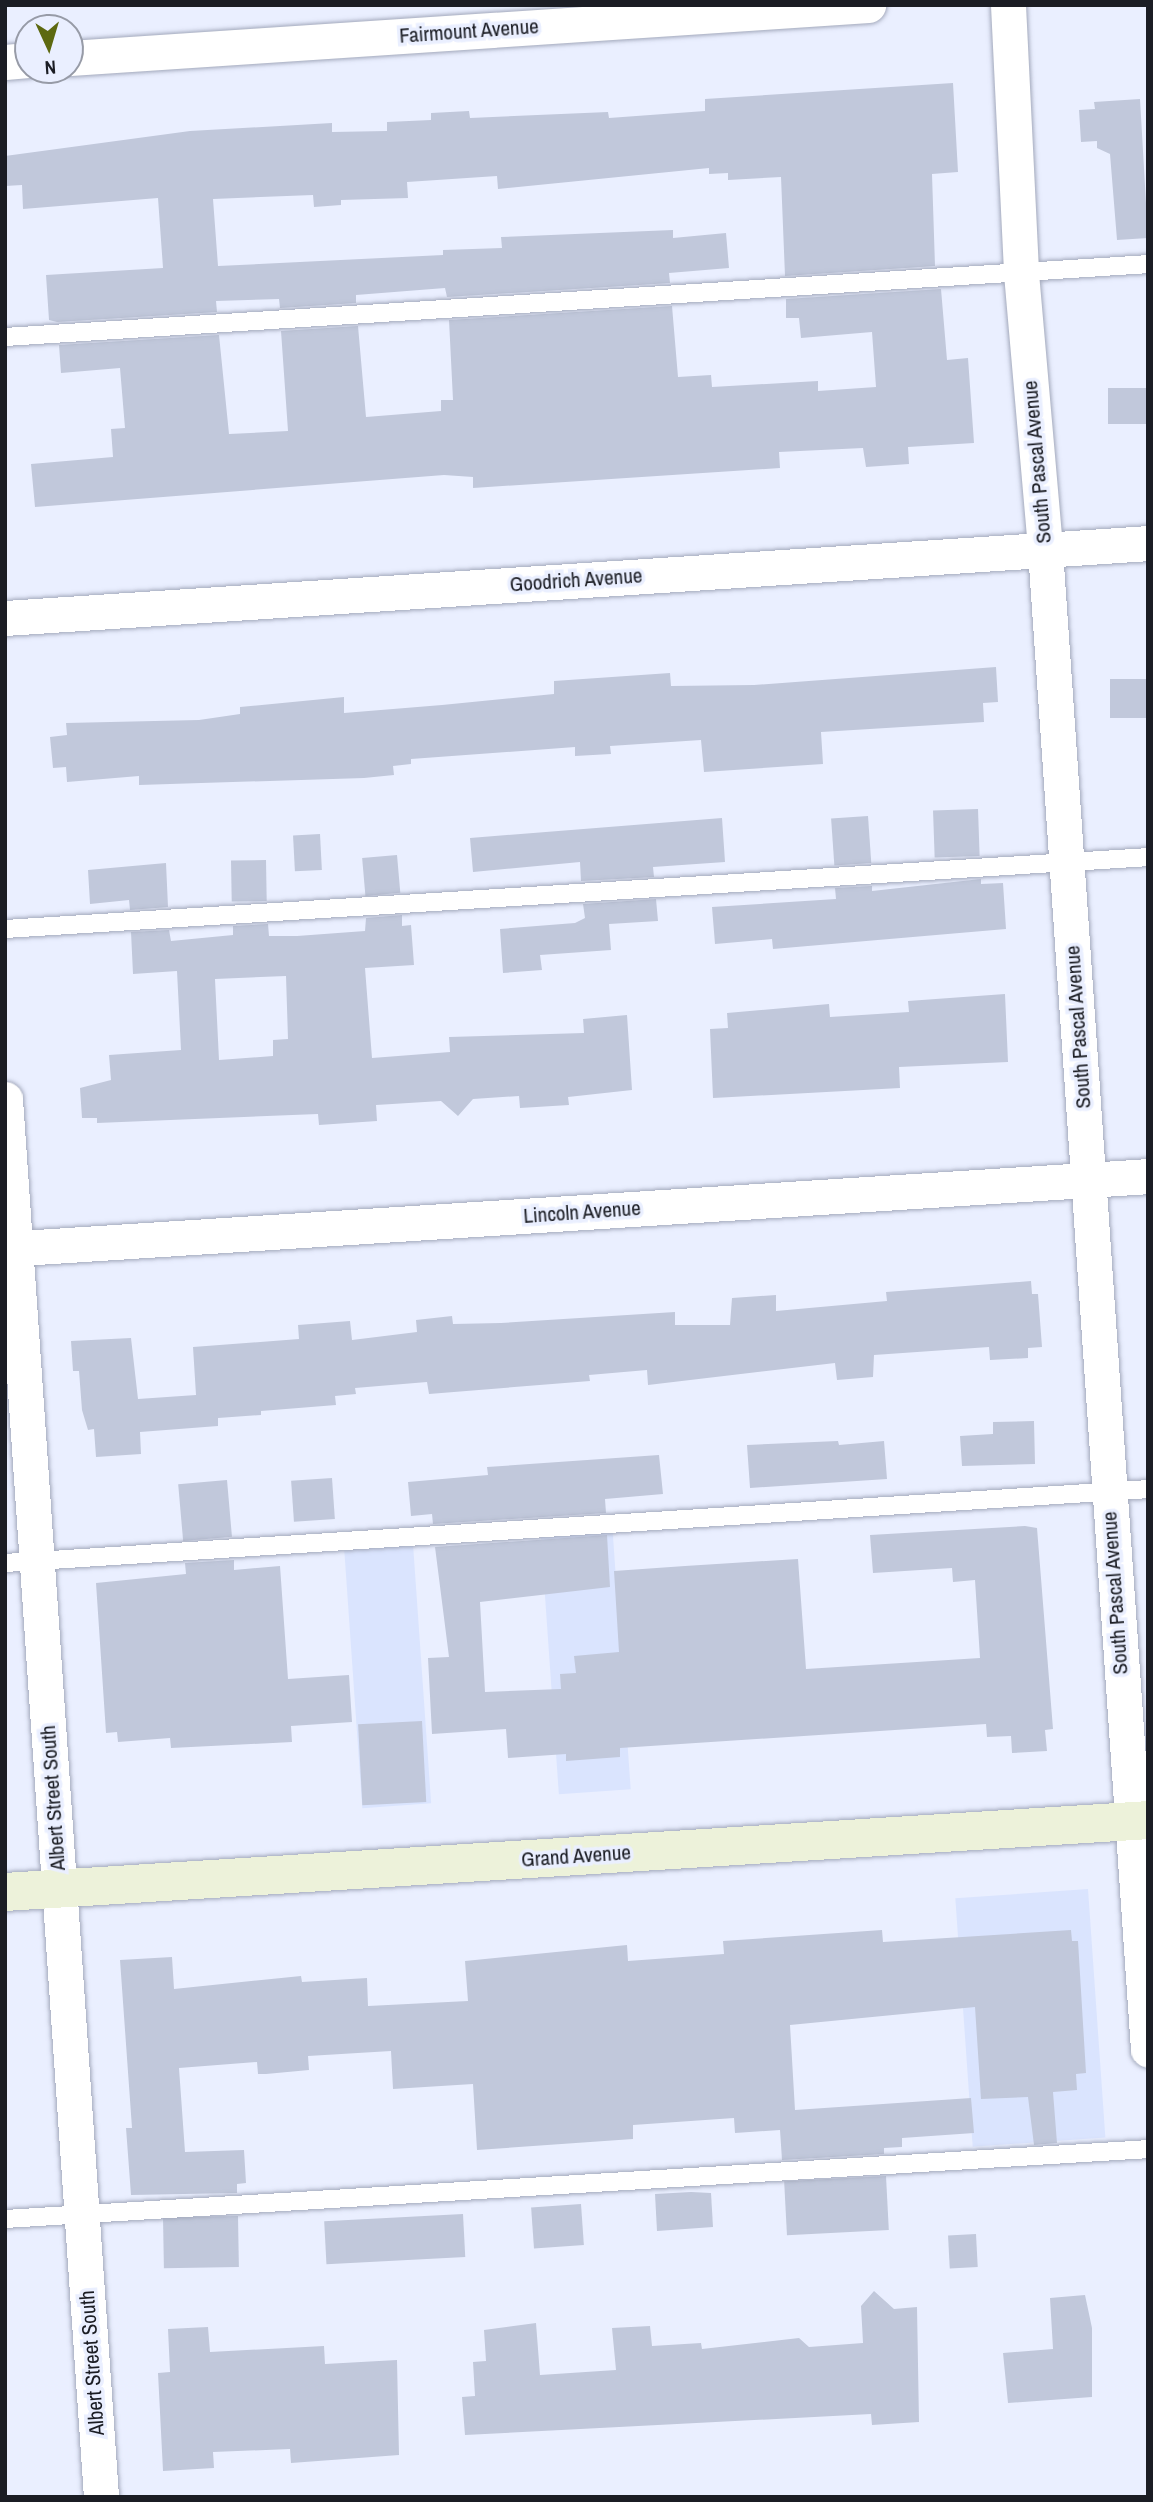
<!DOCTYPE html>
<style>
body{margin:0}
#map{position:relative;width:1153px;height:2502px;overflow:hidden;background:#eaefff;font-family:"Archivo Narrow",sans-serif}
div>[style]{position:absolute}
[style*='--x']{left:calc(var(--x)*1px);top:calc(var(--y)*1px);width:calc(var(--w)*1px);rotate:calc(var(--a)*1deg)}
.built>*{inset:0;background:#dae4fe;transform-origin:0 0}
.building>*{inset:0;background:#c1c8db;transform-origin:0 0}
.roads{filter:drop-shadow(0 0 2px #a3a9bc) drop-shadow(0 0 2px #a3a9bc)}
.lane>*{height:18px;margin:-9px;padding:0 9px;transform-origin:9px;border-radius:9px;background:#fff}
.street>*{height:35px;margin:-17.5px;padding:0 17.5px;transform-origin:17.5px;border-radius:17.5px;background:#fff}
.secondary>*{height:38px;margin:-19px;padding:0 19px;transform-origin:19px;border-radius:19px;background:#edf2da}
span{translate:-50% -50%;white-space:nowrap;text-align:center;line-height:1.15;-webkit-text-stroke:7px #eaefff;paint-order:stroke}
.street-label{font-size:21px;color:#1b1d24}
.frame{position:absolute;inset:0;border:7px solid #1b1d24;pointer-events:none}
.north{position:absolute;left:14px;top:14px;width:70px;height:70px;box-sizing:border-box;background:#eaefff;border:2px solid #979ba7;border-radius:50%;rotate:176deg;font-size:19px;font-weight:700;line-height:28px;text-align:center;color:#1b1d24}
.north::after{content:'';display:block;margin:auto;width:24px;height:32px;background:#5d6910;clip-path:polygon(50% 0,100% 100%,50% 72%,0 100%)}
</style>
<div id="map">
<div class="built">
<div style="left:612px;top:1522px;width:268px;height:72px;rotate:86deg"></div>
<div style="left:413px;top:1544px;width:260px;height:69px;rotate:86deg"></div>
<div style="left:1088px;top:1889px;width:249px;height:133px;rotate:86deg"></div>
</div>
<div class="building">
<div style="clip-path:polygon(953px 83px,958px 172px,932px 174px,935px 266px,785px 276px,781px 177px,728px 180px,728px 173px,709px 174px,709px 168px,498px 189px,497px 176px,407px 182px,408px 198px,341px 200px,341px 205px,314px 207px,313px 195px,213px 199px,218px 266px,443px 255px,443px 250px,502px 248px,501px 237px,673px 230px,673px 238px,726px 233px,729px 268px,669px 273px,670px 283px,447px 297px,445px 288px,356px 295px,356px 303px,280px 308px,279px 299px,216px 301px,217px 312px,57px 322px,49px 320px,46px 275px,163px 268px,158px 198px,23px 209px,22px 185px,5px 186px,5px 156px,190px 131px,332px 123px,332px 132px,387px 131px,387px 122px,431px 120px,431px 113px,469px 111px,470px 118px,608px 112px,609px 118px,705px 111px,705px 99px)"></div>
<div style="clip-path:polygon(1140px 99px,1148px 238px,1117px 240px,1110px 154px,1097px 148px,1097px 141px,1081px 142px,1079px 110px,1095px 109px,1094px 102px)"></div>
<div style="clip-path:polygon(941px 289px,947px 360px,968px 358px,974px 443px,908px 447px,909px 464px,866px 467px,863px 448px,779px 452px,780px 468px,473px 488px,473px 477px,444px 475px,35px 507px,31px 464px,113px 457px,111px 429px,125px 428px,120px 368px,61px 373px,59px 345px,219px 335px,229px 434px,288px 431px,281px 331px,358px 326px,366px 417px,441px 411px,441px 400px,453px 400px,449px 320px,672px 306px,678px 377px,711px 375px,712px 387px,818px 381px,818px 391px,876px 387px,872px 332px,801px 338px,799px 318px,786px 318px,786px 299px)"></div>
<div style="left:1148px;top:388px;width:36px;height:40px;rotate:90deg"></div>
<div style="clip-path:polygon(996px 667px,998px 702px,983px 703px,984px 722px,821px 732px,823px 764px,704px 772px,701px 740px,610px 746px,611px 754px,575px 756px,575px 747px,411px 759px,411px 764px,393px 766px,394px 775px,364px 778px,139px 785px,139px 776px,67px 782px,66px 767px,53px 768px,50px 737px,67px 735px,66px 723px,199px 720px,240px 714px,240px 707px,344px 697px,344px 713px,442px 705px,554px 694px,554px 681px,670px 673px,671px 686px,754px 685px)"></div>
<div style="left:1148px;top:679px;width:39px;height:38px;rotate:90deg"></div>
<div style="left:978px;top:809px;width:47px;height:45px;rotate:88deg"></div>
<div style="left:868px;top:816px;width:47px;height:37px;rotate:86deg"></div>
<div style="clip-path:polygon(722px 818px,725px 862px,653px 867px,654px 877px,581px 881px,580px 862px,473px 872px,470px 838px)"></div>
<div style="left:320px;top:834px;width:36px;height:27px;rotate:87deg"></div>
<div style="left:397px;top:855px;width:38px;height:35px;rotate:85deg"></div>
<div style="left:266px;top:860px;width:41px;height:35px;rotate:89deg"></div>
<div style="clip-path:polygon(166px 863px,168px 907px,130px 910px,129px 900px,90px 904px,88px 870px)"></div>
<div style="clip-path:polygon(981px 879px,981px 884px,1003px 883px,1006px 929px,773px 949px,772px 939px,715px 944px,712px 907px,836px 899px,835px 888px,872px 886px,872px 891px)"></div>
<div style="clip-path:polygon(656px 899px,658px 921px,609px 924px,611px 950px,540px 955px,542px 970px,503px 973px,500px 929px,575px 923px,585px 918px,583px 904px)"></div>
<div style="clip-path:polygon(evenodd,402px 915px,402px 926px,411px 925px,414px 965px,365px 968px,372px 1058px,450px 1052px,449px 1037px,584px 1033px,583px 1019px,627px 1015px,632px 1090px,568px 1097px,569px 1105px,520px 1108px,519px 1096px,473px 1099px,458px 1116px,441px 1101px,376px 1105px,377px 1121px,319px 1125px,318px 1114px,97px 1123px,97px 1118px,82px 1118px,80px 1088px,111px 1080px,109px 1055px,181px 1050px,177px 971px,133px 974px,131px 932px,169px 930px,171px 941px,233px 935px,233px 926px,268px 924px,269px 936px,297px 936px,365px 931px,366px 918px,402px 915px,286px 976px,288px 1039px,273px 1040px,273px 1056px,219px 1060px,215px 979px,286px 976px)"></div>
<div style="clip-path:polygon(1005px 994px,1008px 1062px,899px 1067px,900px 1088px,713px 1098px,710px 1029px,728px 1028px,727px 1013px,829px 1004px,830px 1017px,909px 1012px,908px 1001px)"></div>
<div style="clip-path:polygon(1031px 1281px,1032px 1294px,1038px 1294px,1042px 1347px,1028px 1348px,1028px 1358px,990px 1360px,989px 1347px,874px 1355px,873px 1377px,837px 1380px,835px 1363px,648px 1385px,647px 1370px,589px 1375px,590px 1381px,429px 1394px,427px 1382px,355px 1388px,356px 1394px,335px 1396px,336px 1405px,261px 1411px,261px 1415px,218px 1418px,218px 1426px,140px 1432px,141px 1454px,96px 1457px,94px 1429px,88px 1430px,82px 1410px,79px 1371px,73px 1371px,71px 1341px,131px 1338px,138px 1399px,196px 1395px,193px 1347px,299px 1339px,298px 1325px,350px 1321px,352px 1340px,417px 1332px,416px 1320px,452px 1316px,453px 1324px,501px 1323px,675px 1312px,675px 1325px,730px 1325px,732px 1298px,776px 1295px,776px 1311px,887px 1301px,886px 1292px)"></div>
<div style="clip-path:polygon(1034px 1421px,1035px 1464px,962px 1466px,960px 1436px,993px 1434px,993px 1422px)"></div>
<div style="clip-path:polygon(838px 1441px,839px 1445px,884px 1441px,887px 1479px,750px 1488px,747px 1445px)"></div>
<div style="clip-path:polygon(659px 1455px,663px 1494px,605px 1499px,606px 1513px,433px 1524px,432px 1514px,411px 1516px,408px 1482px,488px 1475px,487px 1467px)"></div>
<div style="left:332px;top:1478px;width:41px;height:41px;rotate:86deg"></div>
<div style="left:227px;top:1480px;width:57px;height:49px;rotate:85deg"></div>
<div style="clip-path:polygon(1025px 1526px,1037px 1528px,1053px 1729px,1045px 1730px,1047px 1751px,1012px 1753px,1011px 1736px,987px 1737px,986px 1724px,620px 1748px,620px 1757px,566px 1761px,566px 1754px,508px 1758px,506px 1729px,432px 1734px,428px 1658px,449px 1657px,435px 1547px,607px 1535px,610px 1587px,480px 1602px,485px 1692px,561px 1689px,560px 1674px,576px 1673px,574px 1656px,619px 1652px,614px 1571px,685px 1566px,798px 1559px,806px 1669px,980px 1658px,975px 1580px,953px 1582px,952px 1568px,873px 1573px,870px 1535px)"></div>
<div style="clip-path:polygon(234px 1560px,234px 1570px,280px 1566px,288px 1679px,349px 1675px,352px 1722px,291px 1726px,292px 1742px,171px 1748px,170px 1738px,118px 1742px,117px 1732px,106px 1733px,96px 1583px,186px 1574px,185px 1563px)"></div>
<div style="left:422px;top:1721px;width:81px;height:64px;rotate:87deg"></div>
<div style="clip-path:polygon(882px 1930px,883px 1942px,1071px 1930px,1072px 1941px,1078px 1941px,1086px 2073px,1076px 2074px,1077px 2090px,1053px 2092px,1057px 2143px,1034px 2145px,1028px 2097px,981px 2099px,975px 2007px,790px 2025px,795px 2110px,971px 2098px,974px 2133px,902px 2138px,902px 2147px,884px 2148px,884px 2154px,782px 2160px,780px 2130px,735px 2133px,734px 2118px,633px 2125px,633px 2139px,477px 2150px,473px 2084px,393px 2089px,391px 2051px,308px 2056px,309px 2070px,266px 2074px,258px 2074px,257px 2062px,179px 2068px,185px 2152px,244px 2150px,246px 2183px,237px 2184px,237px 2193px,131px 2195px,126px 2128px,132px 2128px,120px 1960px,172px 1957px,174px 1989px,301px 1976px,302px 1982px,367px 1978px,368px 2006px,468px 2001px,465px 1961px,627px 1945px,628px 1961px,724px 1954px,723px 1941px)"></div>
<div style="left:886px;top:2176px;width:54px;height:102px;rotate:87deg"></div>
<div style="clip-path:polygon(691px 2192px,711px 2193px,713px 2227px,657px 2231px,655px 2194px)"></div>
<div style="left:581px;top:2204px;width:41px;height:50px;rotate:86deg"></div>
<div style="left:463px;top:2214px;width:43px;height:139px;rotate:87deg"></div>
<div style="left:238px;top:2216px;width:51px;height:75px;rotate:89deg"></div>
<div style="left:976px;top:2234px;width:33px;height:28px;rotate:87deg"></div>
<div style="clip-path:polygon(874px 2291px,894px 2309px,917px 2307px,919px 2422px,872px 2425px,871px 2414px,465px 2435px,462px 2397px,475px 2396px,473px 2362px,486px 2361px,484px 2330px,536px 2323px,540px 2375px,616px 2370px,612px 2328px,650px 2326px,652px 2346px,701px 2343px,702px 2349px,799px 2338px,809px 2347px,863px 2343px,861px 2306px)"></div>
<div style="clip-path:polygon(1085px 2295px,1092px 2328px,1092px 2397px,1008px 2403px,1003px 2353px,1053px 2349px,1050px 2298px)"></div>
<div style="clip-path:polygon(208px 2327px,210px 2352px,324px 2346px,325px 2364px,397px 2360px,399px 2455px,291px 2463px,290px 2449px,213px 2452px,214px 2468px,163px 2471px,158px 2373px,170px 2372px,168px 2329px)"></div>
</div>
<div class="roads">
<div class="lane">
<div style="--x:5;--y:337;--w:1145;--a:-3.65"></div>
<div style="--x:5;--y:929;--w:1145;--a:-3.6"></div>
<div style="--x:5;--y:1563;--w:1145;--a:-3.7"></div>
<div style="--x:5;--y:2219;--w:1145;--a:-3.5"></div>
</div>
<div class="street">
<div style="--x:1008;--y:5;--w:268;--a:87.2"></div>
<div style="--x:1021;--y:273;--w:278;--a:85"></div>
<div style="--x:1045;--y:550;--w:1503;--a:86.07"></div>
<div style="--x:70;--y:58;--w:800;--a:-3.8"></div>
<div style="--x:5;--y:62;--w:23;--a:-5"></div>
<div style="--x:5;--y:618;--w:1145;--a:-3.75"></div>
<div style="--x:5;--y:1099;--w:1401;--a:86.07"></div>
<div style="--x:5;--y:1249;--w:1145;--a:-3.65"></div>
</div>
<div class="secondary">
<div style="--x:5;--y:1892;--w:1145;--a:-3.6"></div>
</div>
</div>
<div class="street-label">
<span style="left:469px;top:31px;rotate:-4deg">Fairmount Avenue</span>
<span style="left:1037px;top:462px;rotate:-95deg">South Pascal Avenue</span>
<span style="left:576px;top:580px;rotate:-4deg">Goodrich Avenue</span>
<span style="left:1078px;top:1027px;rotate:-94deg">South Pascal Avenue</span>
<span style="left:582px;top:1212px;rotate:-4deg">Lincoln Avenue</span>
<span style="left:1115px;top:1593px;rotate:-94deg">South Pascal Avenue</span>
<span style="left:53px;top:1798px;rotate:-94deg">Albert Street South</span>
<span style="left:576px;top:1856px;rotate:-4deg">Grand Avenue</span>
<span style="left:92px;top:2363px;rotate:-94deg">Albert Street South</span>
</div>
<div class="frame"></div>
<div class="north">N</div>
</div>
